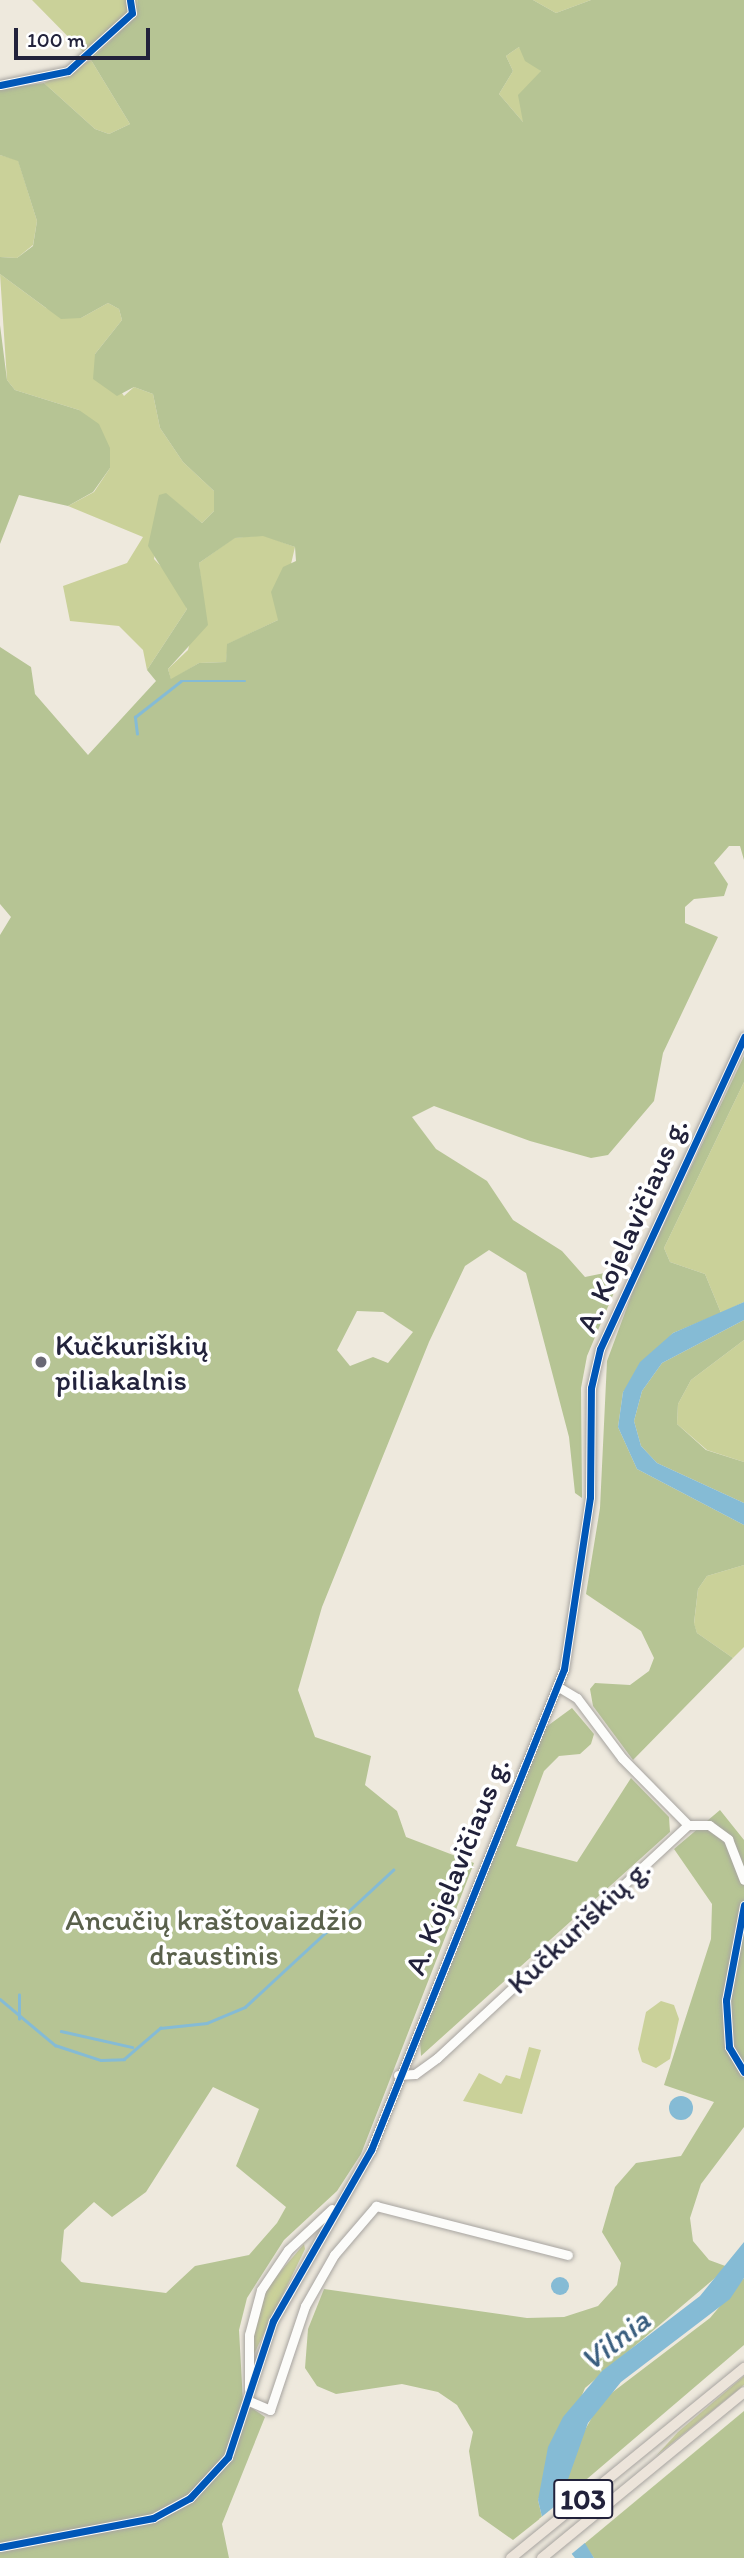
<!DOCTYPE html>
<meta charset="utf-8">
<style>
body{margin:0}
#map{position:relative;width:744px;height:2558px;overflow:hidden;background:#eee9dd;font-family:Itim,sans-serif}
div>[style]{position:absolute}
[style*='--x']{left:calc(var(--x)*1px);top:calc(var(--y)*1px);width:calc(var(--w)*1px);rotate:calc(var(--a)*1deg)}
.green>*{inset:0;background:#cad199}
.forest>*{inset:0;background:#b6c494}
.water>*{inset:0;background:#85bbd5}
.round{border-radius:50%}
.pier>*{inset:0;background:#eee9dd}
.stream>*{height:2.5px;margin:-1.25px;padding:0 1.25px;transform-origin:1.25px;border-radius:1.25px;background:#85bbd5}
.roads{filter:drop-shadow(0 0 2px #a7a4a0) drop-shadow(0 0 2px #a7a4a0)}
.minor>*{height:9px;margin:-4.5px;padding:0 4.5px;transform-origin:4.5px;border-radius:4.5px;background:#fcfcfa}
.major>*{height:10px;margin:-5px;padding:0 5px;transform-origin:5px;border-radius:5px;background:#ece4da}
.cycleway>*{height:7px;margin:-3.5px;padding:0 3.5px;transform-origin:3.5px;border-radius:3.5px;background:#0057b8}
.dots>*{width:19px;height:19px;translate:-50% -50%;box-sizing:border-box;border:4px solid #fff;border-radius:50%}
span{translate:-50% -50%;white-space:nowrap;text-align:center;line-height:1.15;-webkit-text-stroke:7px #fff;paint-order:stroke}
.shield-label span{padding:2px 5px;background:#fff;border:2px solid;border-radius:5px;-webkit-text-stroke-width:0}
.shield-label{font-size:28px;color:#22223b;font-weight:700}
.street-label{font-size:30px;color:#22223b}
.poi-label{font-size:30px;color:#22223b}
.left{translate:0 -50%;text-align:left}
.park-label{font-size:30px;color:#59604b}
.water-label{font-size:32px;color:#3a5e7f;font-style:italic}
.scale{position:absolute;left:14px;top:28px;width:136px;height:32px;box-sizing:border-box;border:4px solid #22223b;border-top:0;padding-left:9px;font-size:21px;line-height:24px;white-space:nowrap;color:#22223b;-webkit-text-stroke:5px #fff;paint-order:stroke}
</style>
<div id="map">
<div class="green">
<div style="clip-path:polygon(32px 0,138px 0,139px 15px,91px 60px,130px 124px,109px 134px,95px 129px,44px 83px,91px 60px)"></div>
<div style="clip-path:polygon(533px 0,591px 0,556px 13px)"></div>
<div style="clip-path:polygon(519px 47px,541px 71px,523px 122px,499px 94px,513px 71px,506px 56px)"></div>
<div style="clip-path:polygon(0 155px,18px 160px,37px 221px,33px 245px,17px 258px,0 257px)"></div>
<div style="clip-path:polygon(0 274px,46px 308px,81px 318px,108px 303px,119px 309px,122px 320px,95px 354px,124px 396px,134px 387px,153px 394px,160px 428px,183px 462px,214px 491px,214px 511px,202px 523px,166px 494px,154px 559px,176px 582px,187px 609px,147px 670px,143px 650px,119px 626px,70px 621px,63px 586px,127px 563px,143px 537px,68px 506px,94px 492px,110px 468px,79px 410px,15px 390px,7px 380px)"></div>
<div style="clip-path:polygon(263px 535px,295px 547px,278px 620px,228px 644px,226px 662px,199px 663px,171px 680px,168px 669px,188px 650px,202px 593px,199px 563px,234px 538px)"></div>
<div style="clip-path:polygon(744px 1082px,744px 1302px,721px 1313px,705px 1274px,670px 1262px,664px 1248px)"></div>
<div style="clip-path:polygon(744px 1340px,744px 1462px,707px 1450px,677px 1424px,678px 1404px,691px 1380px)"></div>
<div style="clip-path:polygon(744px 1565px,744px 1647px,733px 1658px,697px 1633px,694px 1624px,698px 1589px,707px 1576px)"></div>
<div style="clip-path:polygon(661px 2001px,674px 2005px,679px 2019px,670px 2059px,656px 2068px,642px 2062px,638px 2049px,646px 2012px)"></div>
<div style="clip-path:polygon(529px 2047px,541px 2050px,522px 2114px,463px 2101px,479px 2073px,501px 2084px,506px 2075px,520px 2079px)"></div>
<div style="clip-path:polygon(304px 2244px,305px 2249px,254px 2354px,254px 2329px,268px 2286px)"></div>
<div style="clip-path:polygon(744px 2376px,744px 2385px,656px 2456px,678px 2432px)"></div>
</div>
<div class="forest">
<div style="clip-path:polygon(evenodd,138px 0,533px 0,556px 13px,591px 0,744px 0,744px 860px,740px 846px,729px 846px,714px 863px,728px 884px,724px 896px,694px 899px,685px 907px,685px 923px,718px 937px,663px 1053px,654px 1101px,608px 1155px,591px 1158px,530px 1141px,434px 1106px,412px 1117px,436px 1149px,487px 1181px,513px 1220px,562px 1251px,585px 1277px,624px 1269px,587px 1356px,581px 1388px,582px 1498px,575px 1493px,569px 1437px,526px 1273px,489px 1250px,465px 1266px,429px 1342px,322px 1607px,298px 1690px,315px 1737px,371px 1756px,365px 1785px,397px 1811px,406px 1837px,474px 1863px,361px 2154px,337px 2191px,284px 2240px,247px 2298px,239px 2330px,243px 2402px,265px 2417px,222px 2524px,229px 2558px,0 2558px,0 935px,11px 917px,0 904px,0 647px,31px 667px,35px 694px,88px 755px,156px 681px,147px 670px,187px 609px,148px 546px,159px 495px,166px 493px,202px 523px,214px 511px,214px 491px,183px 462px,160px 428px,153px 394px,134px 387px,117px 396px,93px 379px,95px 354px,122px 320px,119px 309px,108px 303px,81px 318px,61px 319px,0 274px,0 257px,17px 258px,33px 246px,37px 221px,18px 161px,0 155px,0 89px,44px 83px,95px 129px,109px 134px,130px 124px,91px 60px,138px 15px,138px 0,519px 47px,525px 61px,541px 71px,518px 95px,523px 122px,499px 94px,513px 71px,506px 56px,519px 47px,138px 0,263px 536px,295px 547px,296px 561px,283px 567px,271px 592px,278px 620px,227px 644px,226px 662px,199px 663px,171px 679px,168px 669px,208px 625px,199px 563px,235px 538px,263px 536px,138px 0,357px 1311px,383px 1312px,413px 1332px,388px 1363px,373px 1357px,350px 1366px,337px 1350px,357px 1311px,138px 0,213px 2087px,259px 2109px,236px 2166px,286px 2207px,277px 2223px,249px 2255px,195px 2266px,166px 2293px,81px 2282px,61px 2261px,64px 2230px,94px 2202px,112px 2217px,146px 2192px,213px 2087px)"></div>
<div style="clip-path:polygon(0 325px,7px 380px,15px 390px,79px 410px,99px 424px,110px 448px,110px 468px,93px 492px,68px 506px,19px 495px,0 544px)"></div>
<div style="clip-path:polygon(744px 1056px,744px 1082px,664px 1248px,670px 1262px,705px 1274px,721px 1313px,673px 1333px,623px 1392px,618px 1427px,637px 1469px,744px 1525px,744px 1565px,707px 1576px,698px 1589px,694px 1623px,697px 1633px,733px 1658px,633px 1760px,593px 1706px,590px 1689px,595px 1683px,630px 1685px,649px 1671px,654px 1658px,641px 1631px,586px 1594px,600px 1508px,607px 1361px,636px 1283px)"></div>
<div style="clip-path:polygon(744px 1320px,744px 1340px,691px 1380px,678px 1404px,677px 1424px,706px 1450px,744px 1462px,744px 1503px,657px 1463px,641px 1446px,634px 1421px,642px 1391px,662px 1363px)"></div>
<div style="clip-path:polygon(572px 1708px,594px 1734px,591px 1744px,580px 1754px,559px 1756px,544px 1771px,516px 1846px,577px 1862px,631px 1778px,669px 1817px,670px 1832px,421px 2056px,420px 2041px,546px 1727px)"></div>
<div style="clip-path:polygon(720px 1810px,744px 1840px,744px 2127px,701px 2184px,690px 2218px,693px 2241px,709px 2260px,728px 2267px,585px 2388px,538px 2500px,542px 2517px,513px 2540px,479px 2516px,469px 2451px,473px 2432px,457px 2405px,438px 2392px,402px 2384px,336px 2394px,317px 2386px,305px 2368px,308px 2329px,324px 2289px,527px 2318px,564px 2317px,598px 2306px,617px 2285px,621px 2263px,602px 2232px,615px 2187px,636px 2163px,681px 2156px,714px 2102px,664px 2085px,711px 1939px,712px 1904px,674px 1849px)"></div>
<div style="clip-path:polygon(744px 2278px,744px 2345px,560px 2502px,575px 2448px,601px 2401px,710px 2318px)"></div>
<div style="clip-path:polygon(744px 2411px,744px 2558px,594px 2558px,584px 2544px)"></div>
</div>
<div class="water">
<div style="clip-path:polygon(744px 1302px,744px 1320px,662px 1363px,642px 1391px,634px 1421px,641px 1446px,657px 1463px,744px 1503px,744px 1525px,637px 1469px,618px 1427px,623px 1392px,640px 1362px,673px 1333px)"></div>
<div class="round" style="left:669px;top:2096px;width:24px;height:24px"></div>
<div style="clip-path:polygon(744px 2242px,744px 2278px,730px 2299px,621px 2382px,588px 2423px,560px 2502px,594px 2558px,575px 2558px,542px 2517px,538px 2500px,548px 2447px,563px 2417px,602px 2371px,700px 2296px)"></div>
<div class="round" style="left:551px;top:2277px;width:18px;height:18px"></div>
</div>
<div class="pier">
<div style="clip-path:polygon(565px 2498px,586px 2542px,569px 2556px,539px 2519px)"></div>
</div>
<div class="stream">
<div style="--x:137;--y:734;--w:17;--a:-97"></div>
<div style="--x:135;--y:717;--w:58;--a:-38"></div>
<div style="--x:181;--y:681;--w:64;--a:0"></div>
<div style="--x:0;--y:1999;--w:72;--a:39.9"></div>
<div style="--x:55;--y:2045;--w:48;--a:18.1"></div>
<div style="--x:101;--y:2060;--w:23;--a:-2"></div>
<div style="--x:124;--y:2059;--w:48;--a:-40.7"></div>
<div style="--x:160;--y:2028;--w:47;--a:-6.1"></div>
<div style="--x:207;--y:2023;--w:41;--a:-22.8"></div>
<div style="--x:245;--y:2007;--w:202;--a:-42.8"></div>
<div style="--x:19;--y:2019;--w:24;--a:-90"></div>
<div style="--x:61;--y:2031;--w:73;--a:12.7"></div>
</div>
<div class="roads">
<div class="minor">
<div style="--x:0;--y:85;--w:69;--a:-11.6"></div>
<div style="--x:68;--y:71;--w:86;--a:-42.2"></div>
<div style="--x:132;--y:13;--w:13;--a:-99"></div>
<div style="--x:557;--y:1686;--w:23;--a:31"></div>
<div style="--x:577;--y:1698;--w:75;--a:53.1"></div>
<div style="--x:622;--y:1758;--w:94;--a:45.4"></div>
<div style="--x:744;--y:1905;--w:97;--a:100.7"></div>
<div style="--x:726;--y:2000;--w:47;--a:86.3"></div>
<div style="--x:729;--y:2047;--w:29;--a:59"></div>
<div style="--x:398;--y:2075;--w:17;--a:-3"></div>
<div style="--x:415;--y:2074;--w:27;--a:-36"></div>
<div style="--x:437;--y:2058;--w:342;--a:-42.9"></div>
<div style="--x:688;--y:1825;--w:21;--a:0"></div>
<div style="--x:709;--y:1825;--w:24;--a:36"></div>
<div style="--x:728;--y:1839;--w:44;--a:68.7"></div>
<div style="--x:249;--y:2389;--w:54;--a:-90"></div>
<div style="--x:249;--y:2335;--w:47;--a:-75.1"></div>
<div style="--x:261;--y:2290;--w:48;--a:-56"></div>
<div style="--x:288;--y:2250;--w:60;--a:-43"></div>
<div style="--x:249;--y:2401;--w:23;--a:23"></div>
<div style="--x:270;--y:2410;--w:110;--a:-71.4"></div>
<div style="--x:305;--y:2306;--w:59;--a:-60.4"></div>
<div style="--x:334;--y:2255;--w:65;--a:-49.4"></div>
<div style="--x:376;--y:2206;--w:198;--a:14.3"></div>
<div style="--x:0;--y:2547;--w:156;--a:-10.7"></div>
<div style="--x:153;--y:2518;--w:42;--a:-28.4"></div>
<div style="--x:190;--y:2498;--w:56;--a:-47.2"></div>
<div style="--x:228;--y:2457;--w:143;--a:-71.7"></div>
<div style="--x:273;--y:2321;--w:197;--a:-60.2"></div>
<div style="--x:371;--y:2150;--w:518;--a:-68.14"></div>
<div style="--x:564;--y:1669;--w:174;--a:-81.4"></div>
<div style="--x:590;--y:1497;--w:109;--a:-89.5"></div>
<div style="--x:591;--y:1388;--w:40;--a:-77"></div>
<div style="--x:600;--y:1349;--w:344;--a:-65.2"></div>
</div>
<div class="major">
<div style="--x:511;--y:2558;--w:301;--a:-39.2"></div>
<div style="--x:542;--y:2558;--w:261;--a:-39.4"></div>
</div>
</div>
<div class="cycleway">
<div style="--x:0;--y:85;--w:69;--a:-11.6"></div>
<div style="--x:68;--y:71;--w:86;--a:-42.2"></div>
<div style="--x:132;--y:13;--w:13;--a:-99"></div>
<div style="--x:744;--y:1905;--w:97;--a:100.7"></div>
<div style="--x:726;--y:2000;--w:47;--a:86.3"></div>
<div style="--x:729;--y:2047;--w:29;--a:59"></div>
<div style="--x:0;--y:2547;--w:156;--a:-10.7"></div>
<div style="--x:153;--y:2518;--w:42;--a:-28.4"></div>
<div style="--x:190;--y:2498;--w:56;--a:-47.2"></div>
<div style="--x:228;--y:2457;--w:143;--a:-71.7"></div>
<div style="--x:273;--y:2321;--w:197;--a:-60.2"></div>
<div style="--x:371;--y:2150;--w:518;--a:-68.14"></div>
<div style="--x:564;--y:1669;--w:174;--a:-81.4"></div>
<div style="--x:590;--y:1497;--w:109;--a:-89.5"></div>
<div style="--x:591;--y:1388;--w:40;--a:-77"></div>
<div style="--x:600;--y:1349;--w:344;--a:-65.2"></div>
</div>
<div class="dots">
<div style="left:41px;top:1362px;background:#696874"></div>
</div>
<div class="shield-label">
<span style="left:583px;top:2499px">103</span>
</div>
<div class="street-label">
<span style="left:632px;top:1225px;rotate:-66deg">A. Kojelavičiaus g.</span>
<span style="left:457px;top:1866px;rotate:-68deg">A. Kojelavičiaus g.</span>
<span style="left:579px;top:1926px;rotate:-43deg">Kučkuriškių g.</span>
</div>
<div class="poi-label">
<span class="left" style="left:55px;top:1362px">Kučkuriškių<br>piliakalnis</span>
</div>
<div class="park-label">
<span style="left:214px;top:1937px">Ancučių kraštovaizdžio<br>draustinis</span>
</div>
<div class="water-label">
<span style="left:615px;top:2340px;rotate:-38deg">Vilnia</span>
</div>
<div class="scale">100 m</div>
</div>
